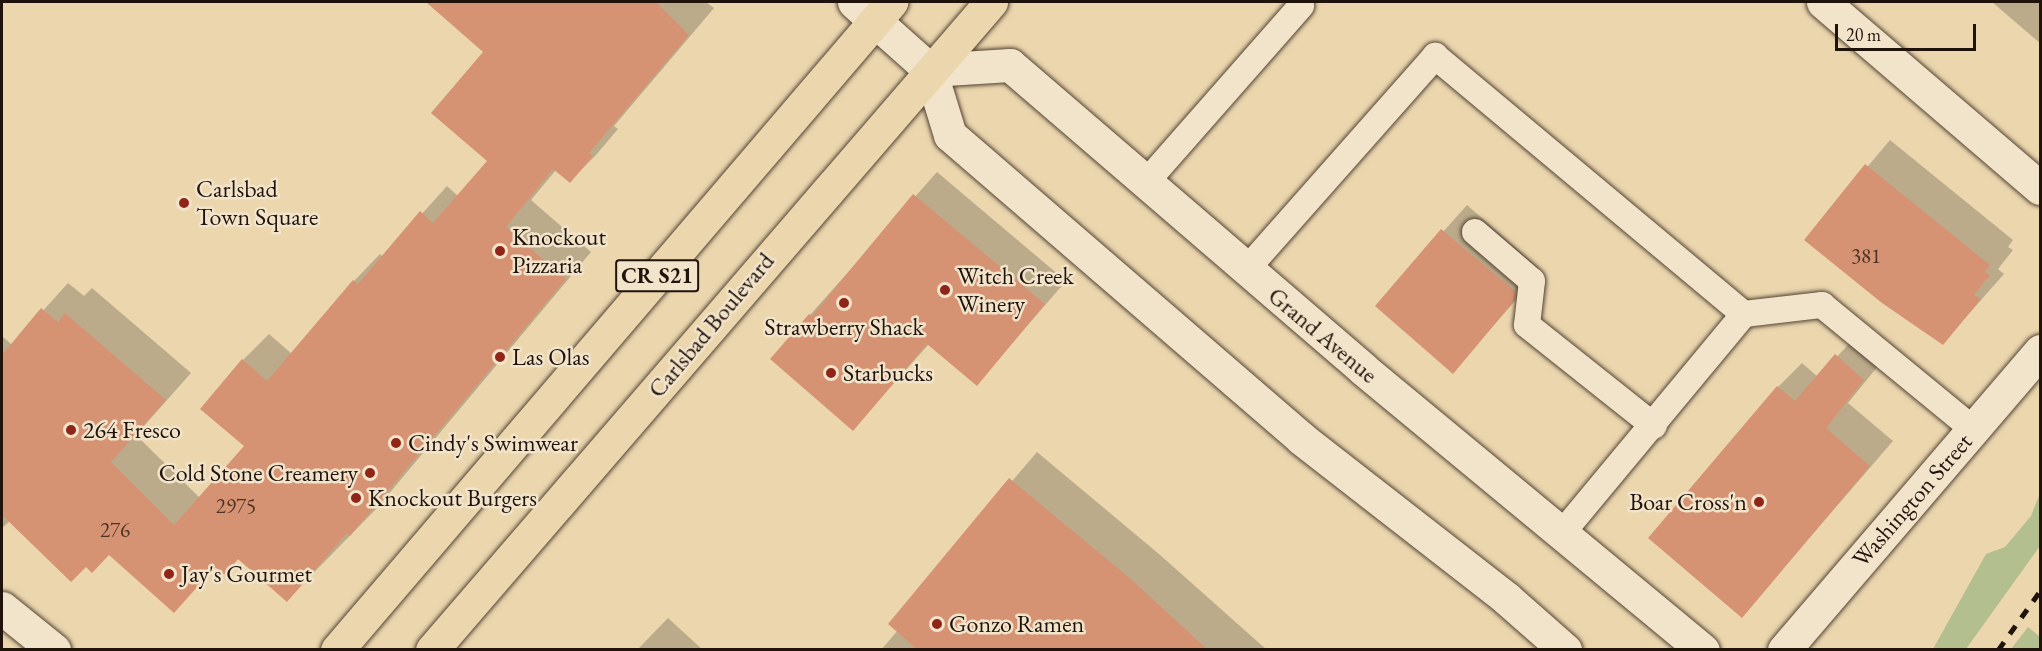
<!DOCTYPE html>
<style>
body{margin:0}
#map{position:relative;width:2042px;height:651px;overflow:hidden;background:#ebd6ae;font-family:"EB Garamond",serif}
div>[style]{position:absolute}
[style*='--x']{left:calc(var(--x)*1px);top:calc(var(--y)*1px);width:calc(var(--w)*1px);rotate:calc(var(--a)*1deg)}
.green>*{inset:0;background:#b3bf8e}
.shadow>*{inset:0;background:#0003}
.building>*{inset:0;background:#d69374}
.roads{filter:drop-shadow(0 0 2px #534434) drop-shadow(0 0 2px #534434)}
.service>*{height:26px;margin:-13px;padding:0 13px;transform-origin:13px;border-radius:13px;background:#f2e4ca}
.minor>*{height:33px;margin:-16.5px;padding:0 16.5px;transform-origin:16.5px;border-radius:16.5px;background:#f2e4ca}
.tertiary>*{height:33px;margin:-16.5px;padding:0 16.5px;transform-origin:16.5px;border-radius:16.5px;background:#f2e4ca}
.secondary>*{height:33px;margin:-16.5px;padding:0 16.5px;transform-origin:16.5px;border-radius:16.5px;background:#f2e4ca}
.primary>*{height:33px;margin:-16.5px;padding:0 16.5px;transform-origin:16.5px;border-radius:16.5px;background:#ebd6ae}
.rail>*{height:4.5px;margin-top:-2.25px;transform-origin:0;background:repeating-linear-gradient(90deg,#20130c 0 10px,transparent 0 20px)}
.dots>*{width:16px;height:16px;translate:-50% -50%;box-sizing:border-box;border:3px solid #f2e4ca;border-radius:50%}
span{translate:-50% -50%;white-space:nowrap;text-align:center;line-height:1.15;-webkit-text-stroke:5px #f2e4ca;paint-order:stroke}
.number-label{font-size:21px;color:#4e3326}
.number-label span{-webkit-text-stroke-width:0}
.shield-label span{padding:2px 4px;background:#f2e4ca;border:2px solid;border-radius:4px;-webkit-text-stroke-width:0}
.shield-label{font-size:22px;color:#20130c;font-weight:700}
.poi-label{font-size:24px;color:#20130c}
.left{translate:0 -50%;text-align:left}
.right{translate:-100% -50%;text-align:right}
.street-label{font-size:24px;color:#20130c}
.frame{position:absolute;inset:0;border:3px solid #20130c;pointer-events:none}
.scale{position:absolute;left:1835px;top:24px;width:141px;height:27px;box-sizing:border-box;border:3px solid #20130c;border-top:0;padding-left:8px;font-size:18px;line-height:21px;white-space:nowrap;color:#20130c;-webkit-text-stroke:4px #f2e4ca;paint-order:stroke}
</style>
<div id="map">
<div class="green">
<div style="clip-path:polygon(2040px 493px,2040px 546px,1966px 649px,1933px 649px,1986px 554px,2005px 547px,2031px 516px)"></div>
<div style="clip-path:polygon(2028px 627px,2040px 637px,2040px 649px,2011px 649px)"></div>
</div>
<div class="shadow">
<div style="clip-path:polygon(426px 2px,706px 2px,714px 8px,614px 126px,618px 129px,596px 155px,570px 181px,556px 170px,531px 200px,591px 252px,377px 508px,287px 600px,239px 558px,225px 573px,217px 566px,174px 611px,109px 554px,86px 565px,10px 521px,3px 527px,2px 336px,12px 345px,68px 283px,84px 296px,92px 288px,191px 373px,136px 435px,200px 498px,246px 446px,243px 360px,269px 334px,292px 354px,354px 281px,380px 254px,383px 257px,447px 186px,458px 196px,489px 161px,485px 52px)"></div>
<div style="clip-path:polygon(1992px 2px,2040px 2px,2040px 43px)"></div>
<div style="clip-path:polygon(1890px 140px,2013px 240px,2008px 247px,2013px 250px,1998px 269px,2004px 274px,1943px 343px,1806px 240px)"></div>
<div style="clip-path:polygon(937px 172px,1066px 281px,977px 384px,929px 344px,853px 429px,810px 315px)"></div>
<div style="clip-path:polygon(1467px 205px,1539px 268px,1539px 274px,1453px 371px,1377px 306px)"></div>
<div style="clip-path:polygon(1860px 332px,1887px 355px,1848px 403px,1893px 441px,1742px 616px,1778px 387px,1802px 363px,1818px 377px)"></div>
<div style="clip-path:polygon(1037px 452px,1159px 554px,1267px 650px,881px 650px,898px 630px,890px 624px)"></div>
<div style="clip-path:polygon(668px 618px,703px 650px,637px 650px)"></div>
</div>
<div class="building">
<div style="clip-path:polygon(426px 2px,656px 2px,689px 35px,589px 153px,593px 156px,570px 183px,553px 169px,506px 227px,566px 279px,350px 536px,347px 533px,287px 602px,238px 559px,225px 575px,215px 567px,174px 613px,109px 555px,92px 573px,86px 567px,71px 582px,2px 515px,2px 355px,41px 308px,58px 322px,65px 313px,166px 400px,111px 462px,174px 525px,244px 446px,200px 409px,242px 359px,267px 381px,353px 280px,358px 284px,420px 211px,433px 223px,487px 161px,431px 113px,483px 52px)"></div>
<div style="clip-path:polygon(1865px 164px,1990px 265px,1985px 272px,1990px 275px,1974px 295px,1981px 299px,1943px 345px,1882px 303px,1804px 240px)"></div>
<div style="clip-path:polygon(913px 194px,1045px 304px,977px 386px,927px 344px,853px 431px,770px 359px,809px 314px,812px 316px)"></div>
<div style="clip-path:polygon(1441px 229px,1516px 292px,1515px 300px,1453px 374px,1375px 306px)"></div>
<div style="clip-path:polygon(1835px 354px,1864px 380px,1826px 428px,1870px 466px,1742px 618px,1648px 538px,1777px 386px,1795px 401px)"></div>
<div style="clip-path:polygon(1009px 478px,1132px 580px,1208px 650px,918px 650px,888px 624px)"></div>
</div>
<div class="roads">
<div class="service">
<div style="--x:1148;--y:180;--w:232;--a:-48.7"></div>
<div style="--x:1475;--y:232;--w:75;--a:40.7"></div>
<div style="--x:1532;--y:281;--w:44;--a:96.5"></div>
<div style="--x:1527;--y:325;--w:162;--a:38.5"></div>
<div style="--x:1246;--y:270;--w:286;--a:-48.5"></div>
<div style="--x:1435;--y:56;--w:403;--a:39.9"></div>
<div style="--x:1744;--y:314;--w:285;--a:129.7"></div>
<div style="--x:1744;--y:314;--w:79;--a:-6.6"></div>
<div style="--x:1822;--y:305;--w:195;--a:39.4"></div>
</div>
<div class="minor">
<div style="--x:1823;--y:2;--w:286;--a:40.6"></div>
<div style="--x:1784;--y:650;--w:394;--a:-49.4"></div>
</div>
<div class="tertiary">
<div style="--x:854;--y:2;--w:28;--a:42"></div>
<div style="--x:2;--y:608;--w:67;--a:38.9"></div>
</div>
<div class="secondary">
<div style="--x:875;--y:21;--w:74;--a:41.7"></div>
<div style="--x:930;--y:70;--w:68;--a:72.9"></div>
<div style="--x:950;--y:135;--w:465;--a:40.8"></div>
<div style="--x:1302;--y:439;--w:259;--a:37.9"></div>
<div style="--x:1506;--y:598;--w:79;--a:41.4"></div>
<div style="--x:930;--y:70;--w:80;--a:-3.6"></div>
<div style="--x:1010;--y:65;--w:466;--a:40.7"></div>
<div style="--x:1363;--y:369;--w:441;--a:39.6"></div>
</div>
<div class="primary">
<div style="--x:337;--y:650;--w:853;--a:-49.47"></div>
<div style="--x:432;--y:650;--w:856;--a:-49.22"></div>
</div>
</div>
<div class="rail">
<div style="--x:1998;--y:650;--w:72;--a:-54.6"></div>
</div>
<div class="dots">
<div style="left:184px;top:203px;background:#8f2418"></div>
<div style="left:500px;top:251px;background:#8f2418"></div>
<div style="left:945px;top:290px;background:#8f2418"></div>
<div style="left:844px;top:303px;background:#8f2418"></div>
<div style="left:500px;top:357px;background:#8f2418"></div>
<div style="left:831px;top:373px;background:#8f2418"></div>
<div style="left:71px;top:430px;background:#8f2418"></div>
<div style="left:396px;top:443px;background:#8f2418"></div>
<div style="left:370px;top:473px;background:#8f2418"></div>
<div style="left:356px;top:498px;background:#8f2418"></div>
<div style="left:1759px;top:502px;background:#8f2418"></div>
<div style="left:169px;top:574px;background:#8f2418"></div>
<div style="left:937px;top:624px;background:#8f2418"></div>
</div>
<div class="number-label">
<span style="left:1866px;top:256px">381</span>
<span style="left:236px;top:506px">2975</span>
<span style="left:115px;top:530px">276</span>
</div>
<div class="shield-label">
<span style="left:657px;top:276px">CR S21</span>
</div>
<div class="poi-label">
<span class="left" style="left:196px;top:203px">Carlsbad<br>Town Square</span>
<span class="left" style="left:512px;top:251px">Knockout<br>Pizzaria</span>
<span class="left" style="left:957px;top:290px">Witch Creek<br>Winery</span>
<span style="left:844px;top:327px">Strawberry Shack</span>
<span class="left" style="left:512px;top:357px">Las Olas</span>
<span class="left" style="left:843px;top:373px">Starbucks</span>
<span class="left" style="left:83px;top:430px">264 Fresco</span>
<span class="left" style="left:408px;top:443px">Cindy's Swimwear</span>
<span class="right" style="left:358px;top:473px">Cold Stone Creamery</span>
<span class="left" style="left:368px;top:498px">Knockout Burgers</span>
<span class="right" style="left:1747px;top:502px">Boar Cross'n</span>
<span class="left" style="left:181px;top:574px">Jay's Gourmet</span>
<span class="left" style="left:949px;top:624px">Gonzo Ramen</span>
</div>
<div class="street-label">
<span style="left:711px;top:325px;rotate:-50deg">Carlsbad Boulevard</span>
<span style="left:1323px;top:335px;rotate:40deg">Grand Avenue</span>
<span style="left:1912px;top:500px;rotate:-49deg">Washington Street</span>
</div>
<div class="frame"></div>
<div class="scale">20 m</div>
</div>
